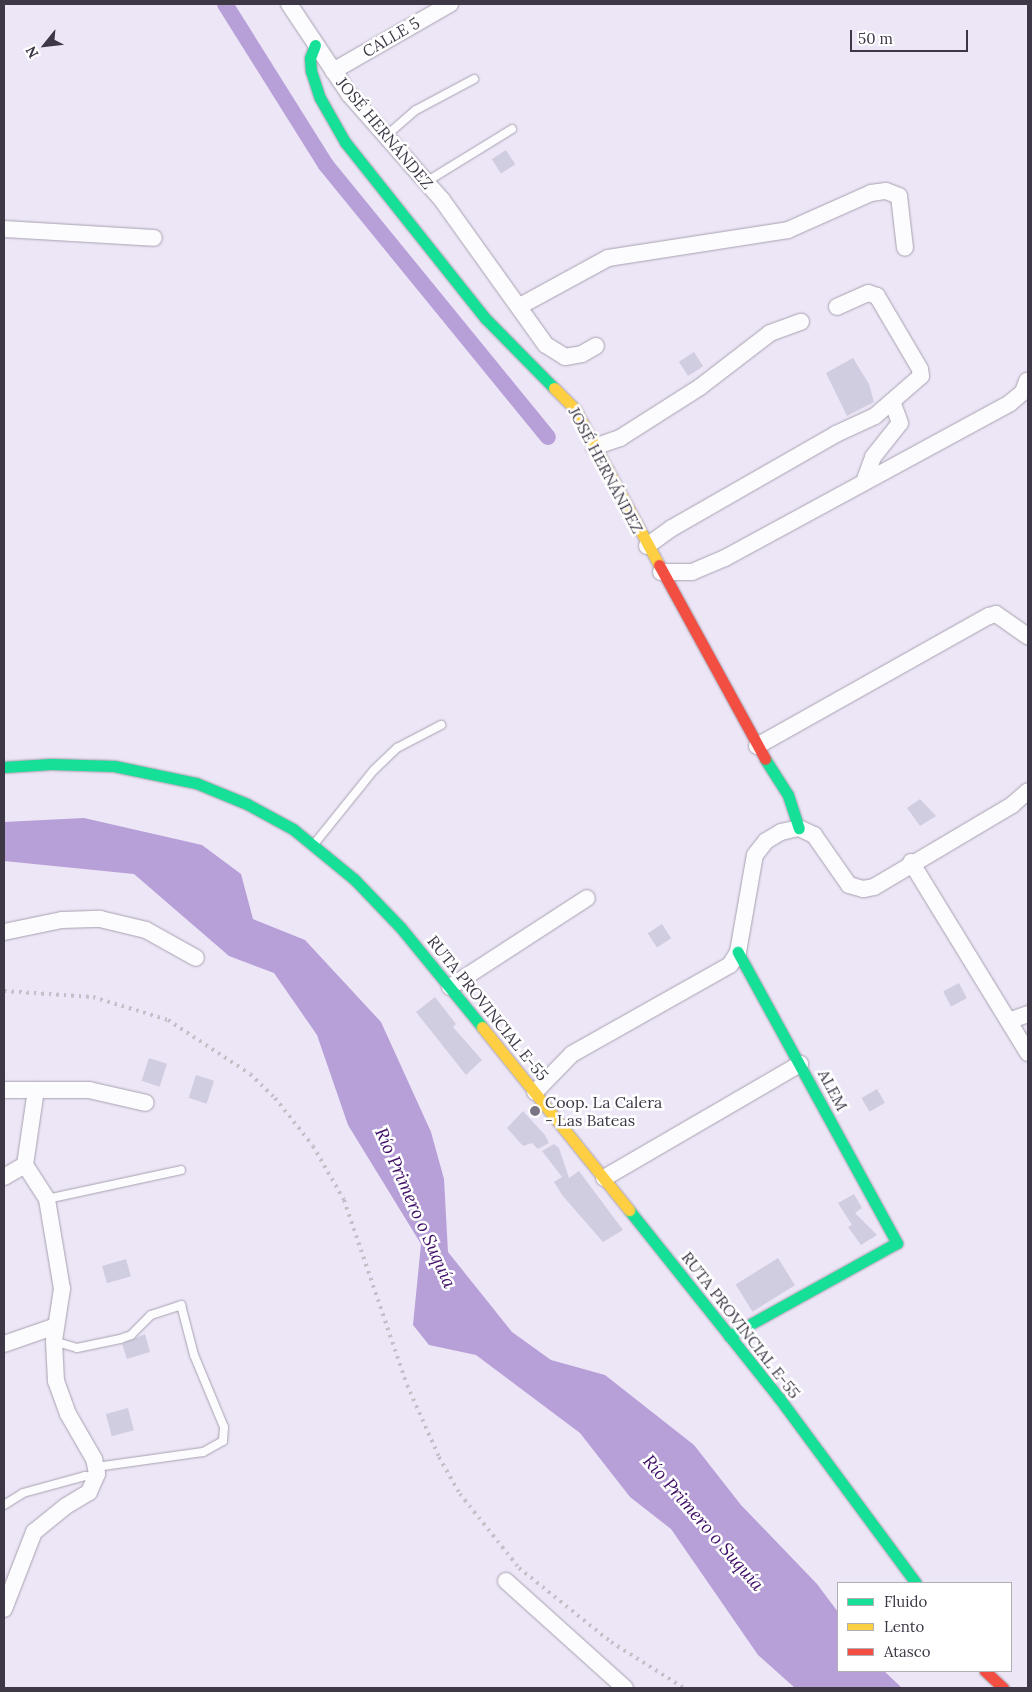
<!DOCTYPE html>
<meta charset="utf-8">
<style>
body{margin:0}
#map{position:relative;width:1032px;height:1692px;overflow:hidden;background:#ede6f7;font-family:Lora,serif}
div>[style]{position:absolute}
[style*='--x']{left:calc(var(--x)*1px);top:calc(var(--y)*1px);width:calc(var(--w)*1px);rotate:calc(var(--a)*1deg)}
.water>*{inset:0;background:#b79fd8}
.canal>*{height:16px;margin:-8px;padding:0 8px;transform-origin:8px;border-radius:8px;background:#b79fd8}
.building>*{inset:0;background:#d1cde1;transform-origin:0 0}
.roads{filter:drop-shadow(0 0 1px #a7a1af) drop-shadow(0 0 1px #a7a1af)}
.lane>*{height:8px;margin:-4px;padding:0 4px;transform-origin:4px;border-radius:4px;background:#fcfbfe}
.street>*{height:16px;margin:-8px;padding:0 8px;transform-origin:8px;border-radius:8px;background:#fcfbfe}
.fast>*{height:11px;margin:-5.5px;padding:0 5.5px;transform-origin:5.5px;border-radius:5.5px;background:#16e098}
.slow>*{height:11px;margin:-5.5px;padding:0 5.5px;transform-origin:5.5px;border-radius:5.5px;background:#ffcf43}
.jam>*{height:11px;margin:-5.5px;padding:0 5.5px;transform-origin:5.5px;border-radius:5.5px;background:#f24e42}
.rail>*{height:4px;margin-top:-2px;transform-origin:0;background:repeating-linear-gradient(90deg,#c3c1c7 0 2.5px,transparent 0 7.5px)}
.dots>*{width:14px;height:14px;translate:-50% -50%;box-sizing:border-box;border:2px solid #fff;border-radius:50%}
span{translate:-50% -50%;white-space:nowrap;text-align:center;line-height:1.15;-webkit-text-stroke:5px #fff;paint-order:stroke}
.street-label{font-size:16px;color:#3d3746}
.poi-label{font-size:16px;color:#3d3746}
.left{translate:0 -50%;text-align:left}
.water-label{font-size:18px;color:#3f0e67;font-style:italic}
.frame{position:absolute;inset:0;border:5px solid #3d3746;pointer-events:none}
.legend{position:absolute;left:837px;top:1582px;width:175px;height:90px;box-sizing:border-box;background:#fff;border:1px solid #b1afb5;margin:0;padding:6px 9px;list-style:none;font-size:15px;color:#3d3746}
.legend li{display:flex;align-items:center;gap:10px;height:25px}
.legend b{width:25px;border:1px solid #b1afb5}
.north{position:absolute;left:20px;top:20px;width:50px;height:50px;-webkit-text-stroke:4px #fff;paint-order:stroke;rotate:241deg;font-size:14px;font-weight:700;line-height:20px;text-align:center;color:#3d3746}
.north::after{content:'';display:block;margin:auto;width:18px;height:22px;background:#3d3746;clip-path:polygon(50% 0,100% 100%,50% 72%,0 100%)}
.scale{position:absolute;left:850px;top:30px;width:118px;height:22px;box-sizing:border-box;border:2px solid #3d3746;border-top:0;padding-left:6px;font-size:15px;line-height:18px;white-space:nowrap;color:#3d3746;-webkit-text-stroke:4px #fff;paint-order:stroke}
</style>
<div id="map">
<div class="water">
<div style="clip-path:polygon(84px 818px,202px 845px,241px 874px,253px 919px,305px 940px,381px 1022px,431px 1132px,444px 1179px,448px 1252px,512px 1332px,551px 1360px,605px 1375px,694px 1445px,741px 1505px,817px 1584px,838px 1612px,838px 1671px,884px 1671px,902px 1688px,795px 1688px,758px 1655px,671px 1529px,630px 1497px,580px 1433px,476px 1355px,429px 1345px,413px 1325px,421px 1244px,348px 1125px,317px 1035px,274px 973px,229px 956px,134px 874px,4px 861px,4px 822px)"></div>
</div>
<div class="canal">
<div style="--x:225;--y:4;--w:190;--a:57.9"></div>
<div style="--x:326;--y:165;--w:351;--a:50.8"></div>
</div>
<div class="building">
<div style="left:506px;top:150px;width:17px;height:17px;rotate:57deg"></div>
<div style="left:694px;top:352px;width:17px;height:18px;rotate:57deg"></div>
<div style="clip-path:polygon(853px 358px,869px 384px,874px 402px,847px 416px,826px 373px)"></div>
<div style="clip-path:polygon(920px 799px,936px 816px,920px 826px,907px 808px)"></div>
<div style="left:662px;top:924px;width:17px;height:17px;rotate:57deg"></div>
<div style="left:959px;top:983px;width:17px;height:18px;rotate:62deg"></div>
<div style="clip-path:polygon(435px 997px,456px 1024px,453px 1027px,482px 1060px,466px 1075px,416px 1012px)"></div>
<div style="left:149px;top:1058px;width:19px;height:24px;rotate:18deg"></div>
<div style="left:196px;top:1075px;width:19px;height:24px;rotate:18deg"></div>
<div style="left:877px;top:1089px;width:16px;height:18px;rotate:60deg"></div>
<div style="clip-path:polygon(523px 1111px,545px 1135px,549px 1143px,538px 1149px,532px 1143px,523px 1146px,507px 1128px)"></div>
<div style="clip-path:polygon(554px 1144px,559px 1148px,569px 1178px,579px 1171px,623px 1230px,603px 1242px,562px 1195px,554px 1182px,562px 1177px,542px 1151px)"></div>
<div style="clip-path:polygon(854px 1194px,862px 1208px,855px 1213px,877px 1235px,861px 1245px,848px 1227px,852px 1225px,838px 1203px)"></div>
<div style="left:778px;top:1258px;width:32px;height:50px;rotate:58deg"></div>
<div style="left:126px;top:1259px;width:18px;height:25px;rotate:74deg"></div>
<div style="clip-path:polygon(145px 1334px,150px 1352px,127px 1359px,122px 1344px)"></div>
<div style="left:128px;top:1408px;width:23px;height:23px;rotate:75deg"></div>
</div>
<div class="roads">
<div class="lane">
<div style="--x:387;--y:135;--w:38;--a:-41"></div>
<div style="--x:416;--y:110;--w:66;--a:-28.1"></div>
<div style="--x:426;--y:182;--w:101;--a:-31.6"></div>
<div style="--x:315;--y:843;--w:94;--a:-51.1"></div>
<div style="--x:374;--y:770;--w:32;--a:-44"></div>
<div style="--x:397;--y:748;--w:50;--a:-27.6"></div>
<div style="--x:47;--y:1199;--w:137;--a:-12.2"></div>
<div style="--x:54;--y:1341;--w:24;--a:17"></div>
<div style="--x:77;--y:1348;--w:44;--a:-11.8"></div>
<div style="--x:120;--y:1339;--w:12;--a:-20"></div>
<div style="--x:131;--y:1335;--w:28;--a:-45"></div>
<div style="--x:151;--y:1315;--w:32;--a:-18"></div>
<div style="--x:181;--y:1305;--w:52;--a:75.4"></div>
<div style="--x:194;--y:1355;--w:78;--a:67.4"></div>
<div style="--x:224;--y:1427;--w:14;--a:94"></div>
<div style="--x:223;--y:1441;--w:23;--a:151"></div>
<div style="--x:203;--y:1452;--w:108;--a:172"></div>
<div style="--x:4;--y:1505;--w:22;--a:-32"></div>
<div style="--x:23;--y:1493;--w:64;--a:-15.3"></div>
<div style="--x:85;--y:1476;--w:12;--a:5"></div>
</div>
<div class="street">
<div style="--x:289;--y:4;--w:108;--a:56.3"></div>
<div style="--x:349;--y:94;--w:141;--a:48.7"></div>
<div style="--x:442;--y:200;--w:178;--a:54.4"></div>
<div style="--x:546;--y:345;--w:22;--a:32"></div>
<div style="--x:565;--y:357;--w:17;--a:-10"></div>
<div style="--x:582;--y:354;--w:16;--a:-30"></div>
<div style="--x:333;--y:71;--w:135;--a:-29.8"></div>
<div style="--x:4;--y:229;--w:150;--a:3.4"></div>
<div style="--x:520;--y:306;--w:100;--a:-28.6"></div>
<div style="--x:608;--y:258;--w:182;--a:-8.8"></div>
<div style="--x:788;--y:230;--w:91;--a:-24"></div>
<div style="--x:871;--y:193;--w:15;--a:-8"></div>
<div style="--x:886;--y:191;--w:14;--a:21"></div>
<div style="--x:899;--y:196;--w:52;--a:83.4"></div>
<div style="--x:594;--y:447;--w:28;--a:-19"></div>
<div style="--x:620;--y:438;--w:95;--a:-32.5"></div>
<div style="--x:700;--y:387;--w:88;--a:-37.6"></div>
<div style="--x:770;--y:333;--w:33;--a:-20"></div>
<div style="--x:864;--y:482;--w:27;--a:-70"></div>
<div style="--x:873;--y:457;--w:43;--a:-51.5"></div>
<div style="--x:900;--y:423;--w:23;--a:-110"></div>
<div style="--x:647;--y:546;--w:31;--a:-36"></div>
<div style="--x:672;--y:528;--w:189;--a:-29.8"></div>
<div style="--x:836;--y:434;--w:43;--a:-24.8"></div>
<div style="--x:875;--y:416;--w:61;--a:-41"></div>
<div style="--x:921;--y:376;--w:7;--a:-98"></div>
<div style="--x:920;--y:369;--w:85;--a:-120.5"></div>
<div style="--x:877;--y:296;--w:9;--a:-162"></div>
<div style="--x:868;--y:293;--w:34;--a:156"></div>
<div style="--x:661;--y:572;--w:31;--a:0"></div>
<div style="--x:692;--y:572;--w:36;--a:-23"></div>
<div style="--x:725;--y:558;--w:324;--a:-28.5"></div>
<div style="--x:1010;--y:403;--w:17;--a:-40"></div>
<div style="--x:1023;--y:392;--w:12;--a:-70"></div>
<div style="--x:757;--y:746;--w:266;--a:-29.3"></div>
<div style="--x:989;--y:616;--w:7;--a:-16"></div>
<div style="--x:996;--y:614;--w:39;--a:35"></div>
<div style="--x:911;--y:862;--w:224;--a:58.5"></div>
<div style="--x:4;--y:932;--w:59;--a:-11.7"></div>
<div style="--x:62;--y:920;--w:38;--a:-2"></div>
<div style="--x:100;--y:919;--w:47;--a:13.4"></div>
<div style="--x:146;--y:930;--w:57;--a:29.2"></div>
<div style="--x:450;--y:987;--w:163;--a:-33"></div>
<div style="--x:1011;--y:1020;--w:18;--a:-19"></div>
<div style="--x:4;--y:1090;--w:85;--a:0"></div>
<div style="--x:89;--y:1090;--w:58;--a:12.8"></div>
<div style="--x:535;--y:1092;--w:53;--a:-45.8"></div>
<div style="--x:572;--y:1054;--w:181;--a:-29.4"></div>
<div style="--x:730;--y:965;--w:15;--a:-58"></div>
<div style="--x:738;--y:952;--w:98;--a:-80.1"></div>
<div style="--x:755;--y:855;--w:18;--a:-52"></div>
<div style="--x:766;--y:841;--w:17;--a:-31"></div>
<div style="--x:781;--y:832;--w:18;--a:-13"></div>
<div style="--x:799;--y:828;--w:17;--a:25"></div>
<div style="--x:814;--y:835;--w:61;--a:55"></div>
<div style="--x:849;--y:885;--w:15;--a:16"></div>
<div style="--x:863;--y:889;--w:11;--a:-10"></div>
<div style="--x:874;--y:887;--w:161;--a:-30.7"></div>
<div style="--x:1012;--y:805;--w:21;--a:-41"></div>
<div style="--x:4;--y:1177;--w:24;--a:-30"></div>
<div style="--x:25;--y:1165;--w:76;--a:-81.7"></div>
<div style="--x:604;--y:1178;--w:227;--a:-30.2"></div>
<div style="--x:4;--y:1344;--w:55;--a:-19.1"></div>
<div style="--x:506;--y:1581;--w:160;--a:42"></div>
<div style="--x:4;--y:1609;--w:83;--a:-68.7"></div>
<div style="--x:34;--y:1532;--w:41;--a:-39.1"></div>
<div style="--x:66;--y:1506;--w:27;--a:-31"></div>
<div style="--x:89;--y:1492;--w:20;--a:-66"></div>
<div style="--x:97;--y:1474;--w:15;--a:-101"></div>
<div style="--x:94;--y:1459;--w:52;--a:-120"></div>
<div style="--x:68;--y:1414;--w:35;--a:-110"></div>
<div style="--x:56;--y:1381;--w:40;--a:-92.9"></div>
<div style="--x:54;--y:1341;--w:53;--a:-81.3"></div>
<div style="--x:62;--y:1289;--w:91;--a:-99.5"></div>
<div style="--x:47;--y:1199;--w:40;--a:-122.9"></div>
</div>
<div class="fast">
<div style="--x:315;--y:45;--w:14;--a:111"></div>
<div style="--x:310;--y:58;--w:13;--a:86"></div>
<div style="--x:311;--y:71;--w:28;--a:72"></div>
<div style="--x:320;--y:98;--w:51;--a:60.4"></div>
<div style="--x:345;--y:142;--w:226;--a:51.5"></div>
<div style="--x:486;--y:319;--w:97;--a:45.4"></div>
<div style="--x:765;--y:759;--w:43;--a:57.4"></div>
<div style="--x:788;--y:795;--w:35;--a:72"></div>
<div style="--x:4;--y:767;--w:47;--a:-3.7"></div>
<div style="--x:51;--y:764;--w:63;--a:1.8"></div>
<div style="--x:114;--y:766;--w:84;--a:11.7"></div>
<div style="--x:196;--y:783;--w:55;--a:22.4"></div>
<div style="--x:247;--y:804;--w:52;--a:28.5"></div>
<div style="--x:293;--y:829;--w:80;--a:39.4"></div>
<div style="--x:355;--y:880;--w:66;--a:46.2"></div>
<div style="--x:401;--y:928;--w:128;--a:50.7"></div>
<div style="--x:629;--y:1210;--w:241;--a:51.4"></div>
<div style="--x:779;--y:1398;--w:230;--a:53.5"></div>
<div style="--x:729;--y:1336;--w:192;--a:-29"></div>
<div style="--x:897;--y:1243;--w:332;--a:-118.7"></div>
</div>
<div class="slow">
<div style="--x:554;--y:388;--w:30;--a:45"></div>
<div style="--x:575;--y:409;--w:177;--a:61.7"></div>
<div style="--x:482;--y:1027;--w:235;--a:51.2"></div>
</div>
<div class="jam">
<div style="--x:659;--y:565;--w:221;--a:61.3"></div>
<div style="--x:985;--y:1671;--w:25;--a:43"></div>
</div>
</div>
<div class="rail">
<div style="--x:4;--y:991;--w:89;--a:3.9"></div>
<div style="--x:93;--y:997;--w:78;--a:17"></div>
<div style="--x:168;--y:1020;--w:98;--a:33.4"></div>
<div style="--x:250;--y:1074;--w:35;--a:44"></div>
<div style="--x:275;--y:1098;--w:61;--a:51.6"></div>
<div style="--x:313;--y:1146;--w:62;--a:60.1"></div>
<div style="--x:344;--y:1200;--w:195;--a:71.2"></div>
<div style="--x:407;--y:1385;--w:79;--a:66"></div>
<div style="--x:439;--y:1457;--w:43;--a:60.4"></div>
<div style="--x:460;--y:1494;--w:95;--a:51.4"></div>
<div style="--x:519;--y:1568;--w:118;--a:38.8"></div>
<div style="--x:611;--y:1642;--w:86;--a:32.2"></div>
</div>
<div class="dots">
<div style="left:535px;top:1111px;background:#7b7484"></div>
</div>
<div class="street-label">
<span style="left:391px;top:37px;rotate:-30deg">CALLE 5</span>
<span style="left:385px;top:133px;rotate:50deg">JOSÉ HERNÁNDEZ</span>
<span style="left:606px;top:470px;rotate:62deg">JOSÉ HERNÁNDEZ</span>
<span style="left:488px;top:1008px;rotate:51deg">RUTA PROVINCIAL E-55</span>
<span style="left:833px;top:1090px;rotate:62deg">ALEM</span>
<span style="left:741px;top:1325px;rotate:52deg">RUTA PROVINCIAL E-55</span>
</div>
<div class="poi-label">
<span class="left" style="left:545px;top:1111px">Coop. La Calera<br>- Las Bateas</span>
</div>
<div class="water-label">
<span style="left:415px;top:1208px;rotate:66deg">Río Primero o Suquía</span>
<span style="left:703px;top:1523px;rotate:49deg">Río Primero o Suquía</span>
</div>
<div class="frame"></div>
<ul class="legend">
<li><b style="height:6px;background:#16e098"></b>Fluido</li>
<li><b style="height:6px;background:#ffcf43"></b>Lento</li>
<li><b style="height:6px;background:#f24e42"></b>Atasco</li>
</ul>
<div class="north">N</div>
<div class="scale">50 m</div>
</div>
